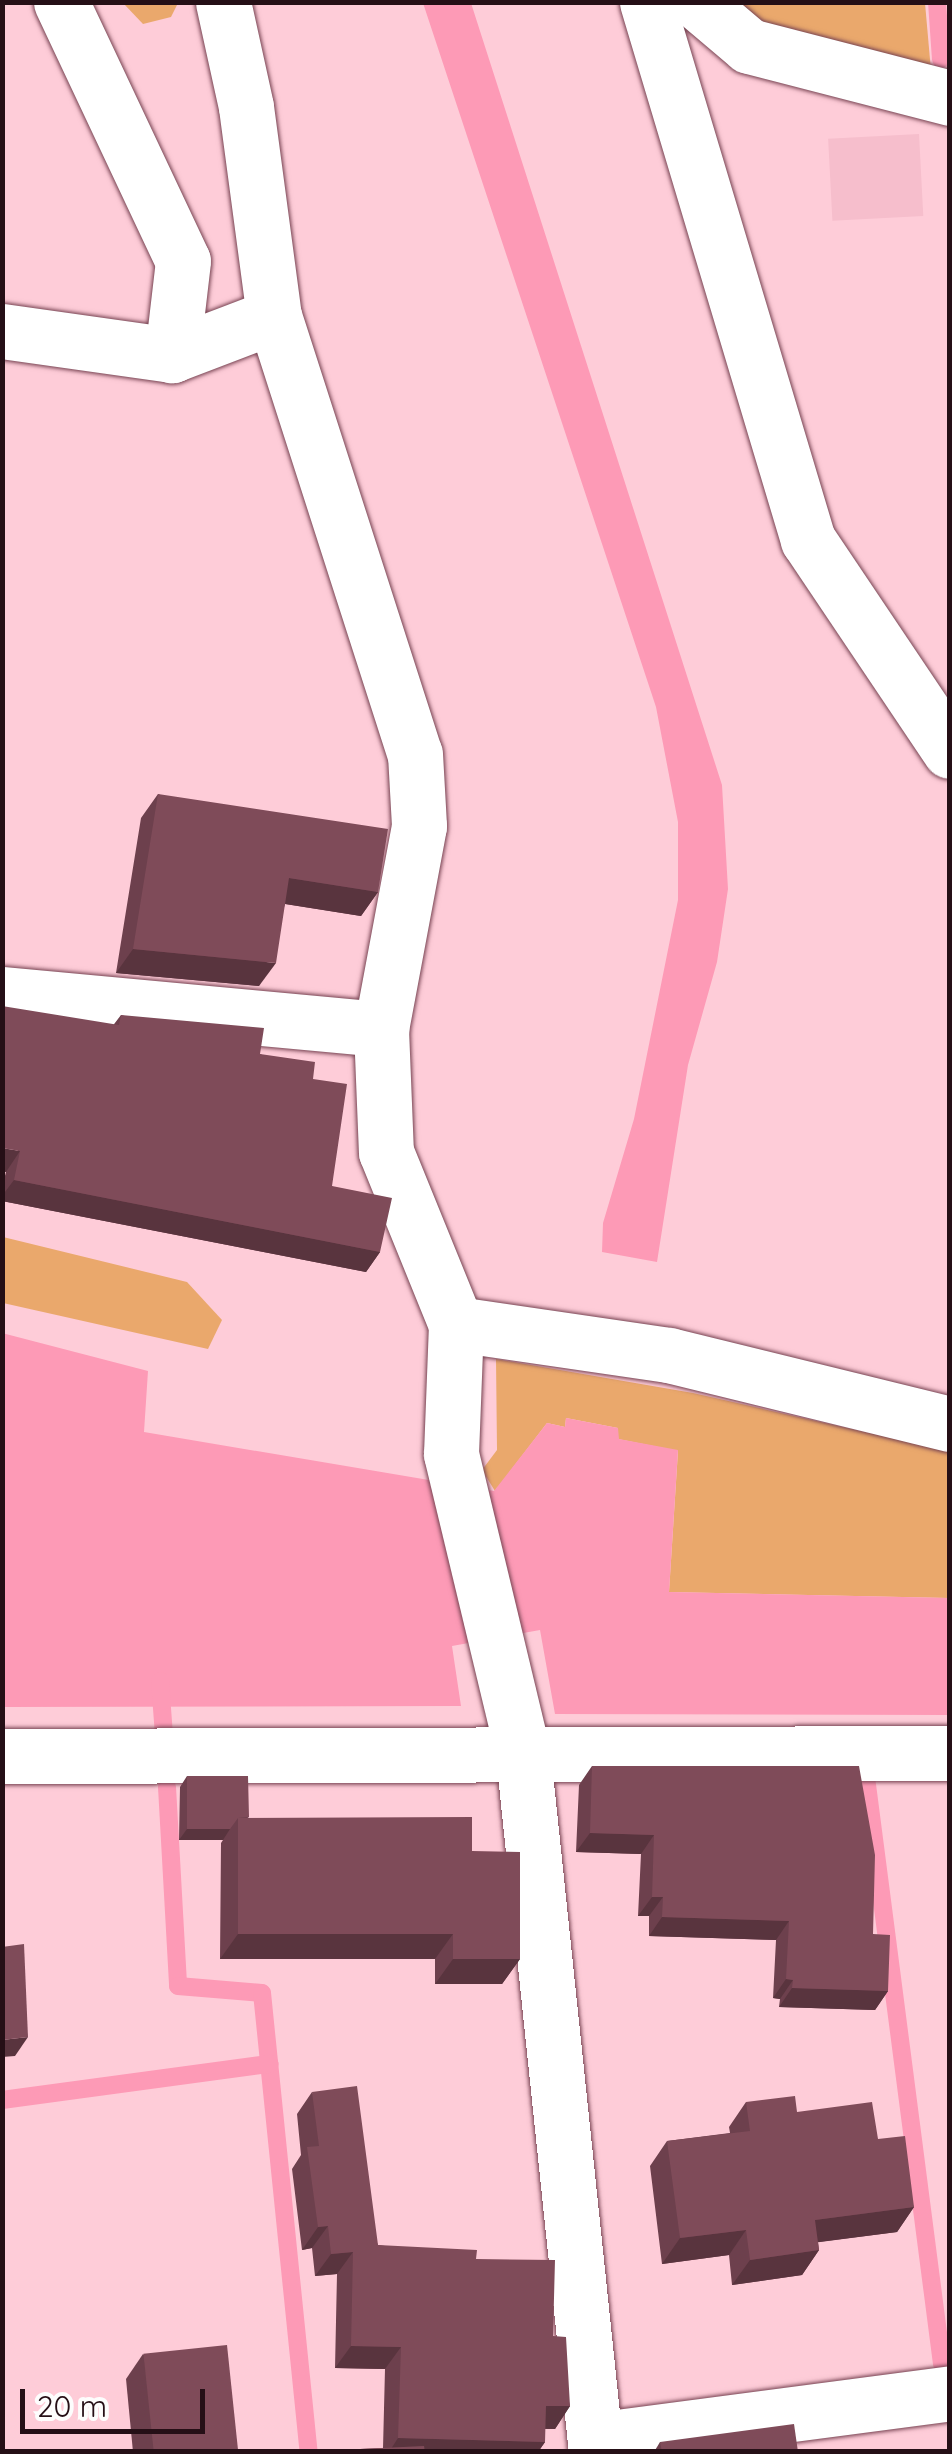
<!DOCTYPE html>
<style>
body{margin:0}
#map{position:relative;width:952px;height:2454px;overflow:hidden;background:#feccd8;font-family:Quicksand,sans-serif}
div>[style]{position:absolute}
[style*='--x']{left:calc(var(--x)*1px);top:calc(var(--y)*1px);width:calc(var(--w)*1px);rotate:calc(var(--a)*1deg)}
.built>*{inset:0;background:#f6becc;transform-origin:0 0}
.green>*{inset:0;background:#eaa86c}
.water>*{inset:0;background:#fd9ab6}
.stream>*{height:18px;margin:-9px;padding:0 9px;transform-origin:9px;border-radius:9px;background:#fd9ab6}
.roads{filter:drop-shadow(0 0 2px #774352) drop-shadow(0 0 2px #774352)}
.street>*{height:55px;margin:-27.5px;padding:0 27.5px;transform-origin:27.5px;border-radius:27.5px;background:#fff}
.wall>*{inset:0;background:#6d404d}
.shaded-wall>*{inset:0;background:#59343e}
.building>*{inset:0;background:#7f4b59;transform-origin:0 0}
span{translate:-50% -50%;white-space:nowrap;text-align:center;line-height:1.15;-webkit-text-stroke:10px #fdfdfd;paint-order:stroke}
.frame{position:absolute;inset:0;border:5px solid #250f16;pointer-events:none}
.scale{position:absolute;left:20px;top:2389px;width:185px;height:45px;box-sizing:border-box;border:5px solid #250f16;border-top:0;padding-left:12px;font-size:30px;line-height:35px;white-space:nowrap;color:#250f16;-webkit-text-stroke:8px #fdfdfd;paint-order:stroke}
</style>
<div id="map">
<div class="built">
<div style="left:919px;top:134px;width:82px;height:91px;rotate:87deg"></div>
</div>
<div class="green">
<div style="clip-path:polygon(123px 3px,178px 3px,171px 17px,143px 24px)"></div>
<div style="clip-path:polygon(732px 3px,925px 3px,931px 71px,774px 35px)"></div>
<div style="clip-path:polygon(3px 1237px,187px 1282px,222px 1320px,208px 1349px,3px 1303px)"></div>
<div style="clip-path:polygon(496px 1359px,693px 1393px,949px 1451px,949px 1598px,669px 1592px,678px 1451px,618px 1439px,618px 1428px,566px 1418px,565px 1427px,547px 1423px,495px 1491px,482px 1470px,497px 1450px)"></div>
</div>
<div class="water">
<div style="clip-path:polygon(423px 3px,471px 3px,722px 785px,728px 889px,717px 962px,688px 1065px,657px 1262px,602px 1252px,603px 1223px,634px 1119px,678px 900px,678px 822px,656px 707px)"></div>
<div style="clip-path:polygon(2px 1333px,148px 1371px,144px 1432px,494px 1491px,547px 1423px,565px 1427px,566px 1418px,618px 1428px,619px 1439px,678px 1450px,669px 1592px,949px 1598px,949px 1715px,555px 1714px,540px 1630px,452px 1646px,461px 1706px,3px 1707px)"></div>
</div>
<div class="stream">
<div style="--x:937;--y:2;--w:57;--a:86"></div>
<div style="--x:160;--y:1681;--w:54;--a:85.8"></div>
<div style="--x:866;--y:1777;--w:592;--a:82.62"></div>
<div style="--x:167;--y:1787;--w:199;--a:86.8"></div>
<div style="--x:178;--y:1986;--w:84;--a:4.8"></div>
<div style="--x:262;--y:1993;--w:461;--a:84.2"></div>
<div style="--x:2;--y:2100;--w:270;--a:-7.7"></div>
</div>
<div class="roads">
<div class="street">
<div style="--x:61;--y:2;--w:286;--a:64.8"></div>
<div style="--x:183;--y:261;--w:95;--a:96.7"></div>
<div style="--x:223;--y:2;--w:107;--a:77.6"></div>
<div style="--x:246;--y:107;--w:211;--a:82.4"></div>
<div style="--x:274;--y:316;--w:460;--a:72.2"></div>
<div style="--x:415;--y:754;--w:72;--a:86.8"></div>
<div style="--x:419;--y:826;--w:207;--a:100.6"></div>
<div style="--x:381;--y:1029;--w:123;--a:87.7"></div>
<div style="--x:386;--y:1152;--w:186;--a:67.9"></div>
<div style="--x:456;--y:1324;--w:130;--a:92.2"></div>
<div style="--x:451;--y:1454;--w:309;--a:76.5"></div>
<div style="--x:523;--y:1755;--w:701;--a:84.02"></div>
<div style="--x:647;--y:2;--w:562;--a:73.34"></div>
<div style="--x:808;--y:540;--w:254;--a:56.1"></div>
<div style="--x:697;--y:2;--w:68;--a:40.2"></div>
<div style="--x:749;--y:46;--w:208;--a:14.5"></div>
<div style="--x:2;--y:331;--w:172;--a:8"></div>
<div style="--x:172;--y:355;--w:109;--a:-20.9"></div>
<div style="--x:2;--y:994;--w:381;--a:5.3"></div>
<div style="--x:456;--y:1324;--w:215;--a:8.3"></div>
<div style="--x:669;--y:1355;--w:289;--a:13.8"></div>
<div style="--x:2;--y:1756;--w:948;--a:-0.18"></div>
<div style="--x:595;--y:2440;--w:358;--a:-7.5"></div>
</div>
</div>
<div class="wall">
<div style="clip-path:polygon(158px 794px,378px 892px,361px 916px,285px 904px,259px 986px,116px 973px,141px 818px)"></div>
<div style="clip-path:polygon(121px 1015px,260px 1054px,313px 1079px,332px 1186px,380px 1252px,366px 1272px,2px 1201px,2px 1187px,6px 1172px,2px 1171px)"></div>
<div style="clip-path:polygon(592px 1766px,873px 1934px,888px 1991px,875px 2010px,779px 2007px,780px 1999px,773px 1998px,776px 1940px,649px 1936px,649px 1916px,638px 1916px,641px 1854px,576px 1852px,579px 1785px)"></div>
<div style="clip-path:polygon(187px 1776px,249px 1818px,472px 1851px,520px 1959px,502px 1984px,435px 1984px,435px 1959px,220px 1959px,221px 1843px,223px 1840px,179px 1840px,180px 1787px)"></div>
<div style="clip-path:polygon(312px 2092px,378px 2245px,476px 2259px,553px 2336px,570px 2406px,555px 2429px,545px 2429px,545px 2442px,538px 2452px,359px 2452px,360px 2449px,383px 2448px,385px 2369px,335px 2368px,337px 2274px,315px 2276px,312px 2248px,302px 2250px,292px 2169px,301px 2155px,297px 2114px)"></div>
<div style="clip-path:polygon(746px 2102px,797px 2112px,878px 2139px,914px 2207px,897px 2232px,818px 2242px,819px 2250px,802px 2275px,732px 2285px,729px 2255px,662px 2264px,650px 2166px,667px 2141px,730px 2133px,729px 2127px)"></div>
<div style="clip-path:polygon(143px 2354px,238px 2452px,133px 2452px,126px 2379px)"></div>
<div style="clip-path:polygon(660px 2442px,798px 2452px,654px 2452px)"></div>
</div>
<div class="shaded-wall">
<div style="clip-path:polygon(289px 878px,378px 892px,361px 916px,273px 902px)"></div>
<div style="clip-path:polygon(133px 949px,276px 963px,259px 986px,116px 973px)"></div>
<div style="clip-path:polygon(2px 1148px,20px 1151px,6px 1172px,2px 1171px)"></div>
<div style="clip-path:polygon(14px 1180px,380px 1252px,366px 1272px,2px 1201px,2px 1196px)"></div>
<div style="clip-path:polygon(187px 1829px,230px 1829px,223px 1840px,179px 1840px)"></div>
<div style="clip-path:polygon(590px 1833px,654px 1835px,641px 1854px,576px 1852px)"></div>
<div style="clip-path:polygon(652px 1897px,663px 1897px,649px 1916px,638px 1916px)"></div>
<div style="clip-path:polygon(662px 1917px,789px 1921px,776px 1940px,649px 1936px)"></div>
<div style="clip-path:polygon(238px 1934px,453px 1934px,435px 1959px,220px 1959px)"></div>
<div style="clip-path:polygon(453px 1959px,520px 1959px,502px 1984px,435px 1984px)"></div>
<div style="clip-path:polygon(786px 1979px,793px 1980px,780px 1999px,773px 1998px)"></div>
<div style="clip-path:polygon(792px 1988px,888px 1991px,875px 2010px,779px 2007px)"></div>
<div style="clip-path:polygon(28px 2037px,15px 2056px,2px 2057px,2px 2040px)"></div>
<div style="clip-path:polygon(914px 2207px,897px 2232px,797px 2245px,815px 2220px)"></div>
<div style="clip-path:polygon(328px 2226px,312px 2248px,302px 2250px,318px 2227px)"></div>
<div style="clip-path:polygon(746px 2230px,729px 2255px,662px 2264px,680px 2238px)"></div>
<div style="clip-path:polygon(819px 2250px,802px 2275px,732px 2285px,750px 2260px)"></div>
<div style="clip-path:polygon(353px 2252px,337px 2274px,315px 2276px,331px 2254px)"></div>
<div style="clip-path:polygon(351px 2346px,401px 2347px,385px 2369px,335px 2368px)"></div>
<div style="clip-path:polygon(546px 2406px,570px 2406px,555px 2429px,530px 2428px)"></div>
<div style="clip-path:polygon(398px 2438px,545px 2442px,538px 2452px,389px 2452px)"></div>
</div>
<div class="building">
<div style="clip-path:polygon(158px 794px,388px 829px,378px 892px,289px 878px,276px 963px,133px 949px)"></div>
<div style="clip-path:polygon(2px 1006px,119px 1025px,121px 1015px,264px 1028px,260px 1054px,315px 1062px,313px 1079px,347px 1084px,332px 1186px,392px 1198px,380px 1252px,14px 1180px,20px 1151px,2px 1148px)"></div>
<div style="clip-path:polygon(592px 1766px,859px 1766px,875px 1855px,873px 1934px,890px 1935px,888px 1991px,792px 1988px,793px 1980px,786px 1979px,789px 1921px,662px 1917px,663px 1897px,652px 1897px,654px 1835px,590px 1833px)"></div>
<div style="clip-path:polygon(187px 1776px,248px 1776px,249px 1817px,238px 1818px,230px 1829px,187px 1829px)"></div>
<div style="clip-path:polygon(472px 1817px,472px 1851px,520px 1852px,520px 1959px,453px 1959px,453px 1934px,238px 1934px,238px 1818px)"></div>
<div style="clip-path:polygon(24px 1944px,28px 2037px,2px 2040px,2px 1947px)"></div>
<div style="clip-path:polygon(357px 2086px,378px 2245px,477px 2250px,476px 2259px,555px 2260px,553px 2336px,566px 2337px,570px 2406px,546px 2406px,545px 2442px,398px 2438px,401px 2347px,351px 2346px,353px 2252px,331px 2254px,328px 2226px,318px 2227px,307px 2147px,319px 2146px,312px 2092px)"></div>
<div style="clip-path:polygon(795px 2096px,797px 2112px,872px 2102px,878px 2139px,905px 2136px,914px 2207px,815px 2220px,819px 2250px,750px 2260px,746px 2230px,680px 2238px,667px 2141px,750px 2131px,746px 2102px)"></div>
<div style="left:227px;top:2345px;width:108px;height:84px;rotate:84deg"></div>
<div style="clip-path:polygon(794px 2424px,798px 2452px,662px 2452px,660px 2442px)"></div>
<div style="clip-path:polygon(424px 2446px,425px 2452px,361px 2452px,360px 2449px)"></div>
</div>
<div class="frame"></div>
<div class="scale">20 m</div>
</div>
